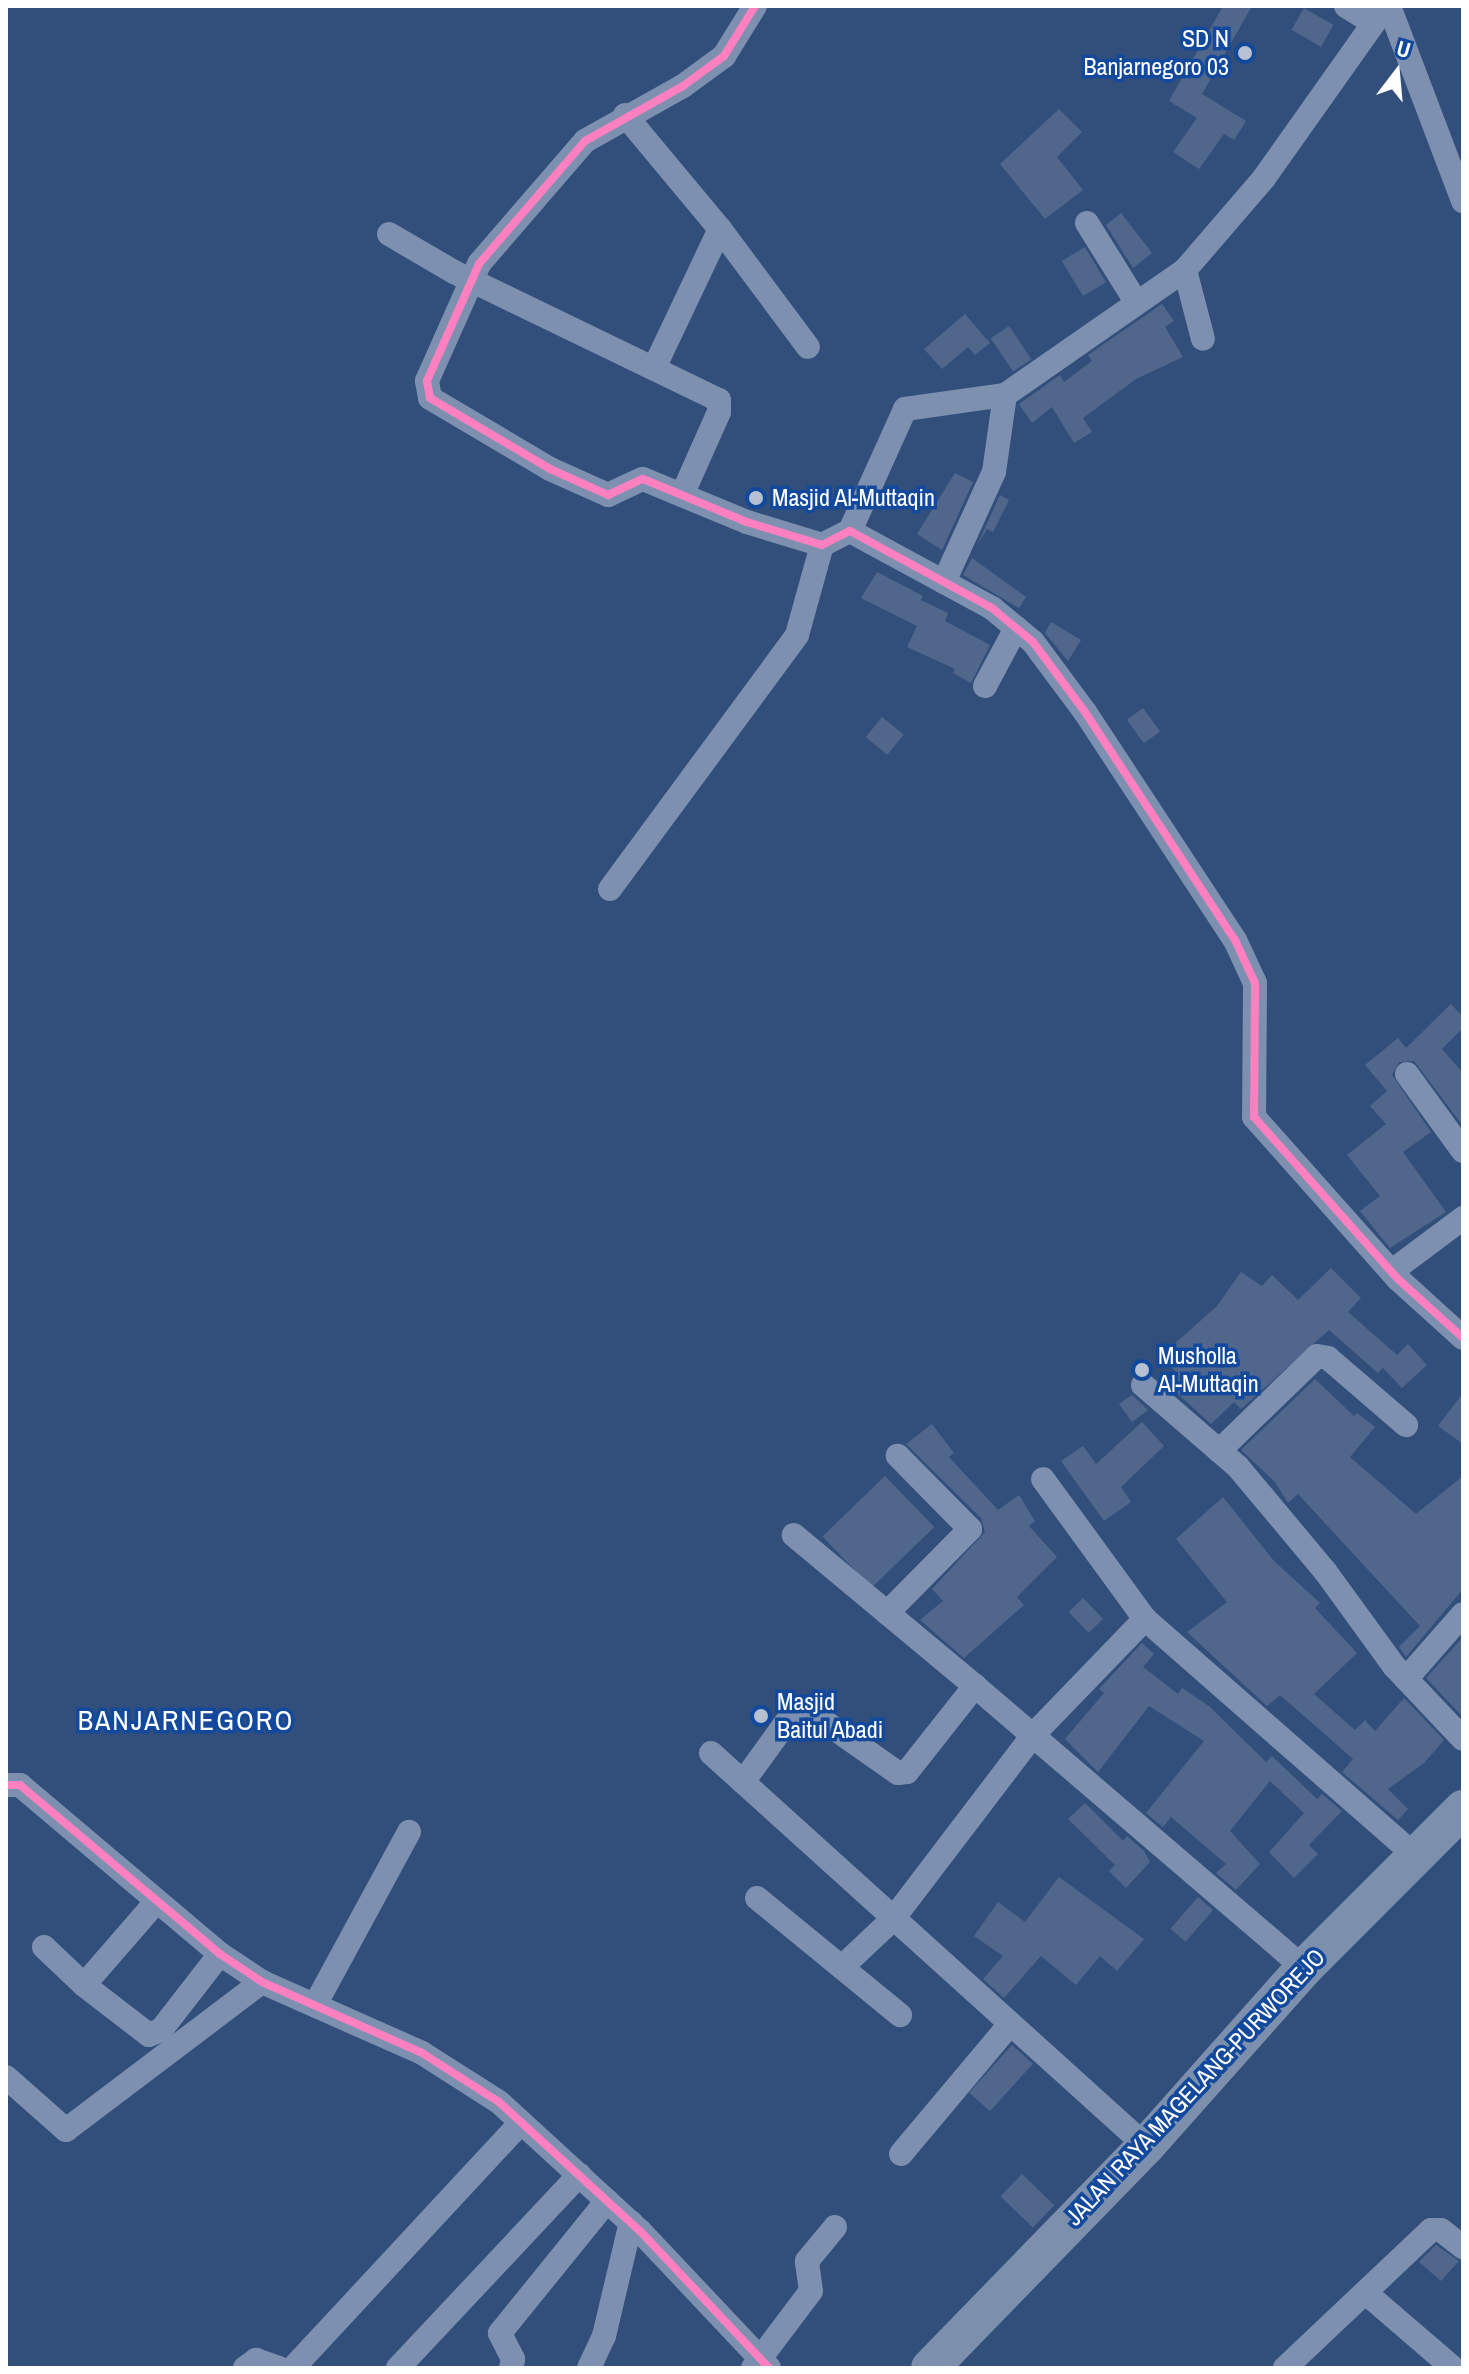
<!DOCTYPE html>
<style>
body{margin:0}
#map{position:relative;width:1469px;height:2374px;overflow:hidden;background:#324f7c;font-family:"Archivo Narrow",sans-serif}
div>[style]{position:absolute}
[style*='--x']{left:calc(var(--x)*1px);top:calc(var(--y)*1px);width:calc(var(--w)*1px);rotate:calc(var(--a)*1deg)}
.building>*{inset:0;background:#50678b;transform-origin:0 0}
.street>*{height:24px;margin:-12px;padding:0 12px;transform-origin:12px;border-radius:12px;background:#7d90af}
.primary>*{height:38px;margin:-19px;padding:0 19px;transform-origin:19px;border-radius:19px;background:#7c8fac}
.cycleway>*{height:8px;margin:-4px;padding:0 4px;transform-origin:4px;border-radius:4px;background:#ff80c0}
.dots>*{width:22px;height:22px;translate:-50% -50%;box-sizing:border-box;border:4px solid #13499c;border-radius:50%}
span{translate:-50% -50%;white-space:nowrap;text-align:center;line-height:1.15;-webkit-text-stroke:7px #13499c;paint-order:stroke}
.poi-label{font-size:24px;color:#fff}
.right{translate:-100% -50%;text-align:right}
.left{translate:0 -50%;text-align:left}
.street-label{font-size:24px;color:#fff}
.quarter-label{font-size:28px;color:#fff;letter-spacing:2px}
.frame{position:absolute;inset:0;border:8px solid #fff;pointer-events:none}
.north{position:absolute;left:1357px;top:32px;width:80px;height:80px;-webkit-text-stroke:6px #13499c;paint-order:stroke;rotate:16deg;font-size:22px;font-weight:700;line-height:32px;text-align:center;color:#fff}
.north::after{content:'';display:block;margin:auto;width:28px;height:36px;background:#fff;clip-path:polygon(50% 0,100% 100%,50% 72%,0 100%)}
</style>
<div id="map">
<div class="building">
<div style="clip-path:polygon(1223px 6px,1252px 6px,1202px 94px,1246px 121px,1234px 140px,1224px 134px,1199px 169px,1173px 152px,1197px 118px,1169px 101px)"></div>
<div style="left:1304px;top:8px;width:34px;height:25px;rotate:30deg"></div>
<div style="clip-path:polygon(1059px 109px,1082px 132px,1057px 157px,1083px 190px,1045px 219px,1000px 164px)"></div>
<div style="clip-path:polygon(1121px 213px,1152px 253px,1133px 268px,1106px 225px)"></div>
<div style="left:1085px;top:247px;width:41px;height:27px;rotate:59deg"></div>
<div style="clip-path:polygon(1162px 304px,1174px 321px,1165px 327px,1183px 357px,1136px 379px,1083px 418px,1092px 432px,1074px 443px,1052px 407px,1032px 423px,1019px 404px,1060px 375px,1064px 382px,1092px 361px,1088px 355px)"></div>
<div style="clip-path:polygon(965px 314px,990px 343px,975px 355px,968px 347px,942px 369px,924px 349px)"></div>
<div style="left:1009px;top:326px;width:40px;height:22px;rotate:56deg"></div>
<div style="clip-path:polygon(955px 473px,973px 482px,942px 550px,917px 534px)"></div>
<div style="clip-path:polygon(1000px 495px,1009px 500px,993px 532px,987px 529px,977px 545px)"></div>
<div style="clip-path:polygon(972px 558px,1026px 597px,1019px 608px,963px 575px)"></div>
<div style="clip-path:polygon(877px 572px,923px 596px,921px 600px,948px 613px,945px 621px,990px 645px,971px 683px,953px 673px,955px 669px,907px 647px,917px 626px,861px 598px)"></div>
<div style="clip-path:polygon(1051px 622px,1081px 640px,1068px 661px,1045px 633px)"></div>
<div style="left:1143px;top:708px;width:29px;height:20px;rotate:54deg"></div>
<div style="left:882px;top:717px;width:28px;height:26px;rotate:39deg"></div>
<div style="clip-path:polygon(1451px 1004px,1463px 1017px,1463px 1028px,1442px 1049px,1463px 1073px,1463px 1126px,1414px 1061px,1399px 1062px,1392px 1075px,1431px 1132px,1403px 1152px,1446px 1212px,1390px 1248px,1360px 1211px,1380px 1196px,1347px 1155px,1386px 1124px,1370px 1106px,1387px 1091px,1365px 1065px,1398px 1038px,1406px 1048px)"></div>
<div style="clip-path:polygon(1331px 1268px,1361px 1298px,1348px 1312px,1397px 1355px,1408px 1344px,1427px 1365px,1402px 1388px,1383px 1368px,1378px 1373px,1329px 1330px,1241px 1409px,1234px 1402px,1211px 1424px,1168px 1385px,1179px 1376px,1162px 1355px,1217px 1306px,1241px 1272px,1262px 1286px,1272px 1275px,1298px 1300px)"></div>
<div style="clip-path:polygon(1315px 1379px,1354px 1416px,1357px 1413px,1375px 1427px,1350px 1457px,1416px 1514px,1463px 1476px,1463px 1589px,1406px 1657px,1399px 1647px,1420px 1626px,1298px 1494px,1288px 1503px,1275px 1482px,1241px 1450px)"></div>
<div style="clip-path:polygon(1463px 1393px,1463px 1444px,1438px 1426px)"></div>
<div style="clip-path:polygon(1132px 1395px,1148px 1410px,1132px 1422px,1119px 1404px)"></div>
<div style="clip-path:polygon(1142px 1422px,1164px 1446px,1121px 1487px,1131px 1502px,1104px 1521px,1061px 1461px,1083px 1446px,1096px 1464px)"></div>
<div style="clip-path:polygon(932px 1424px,954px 1453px,949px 1457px,998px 1510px,1019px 1495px,1035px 1521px,1029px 1526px,1057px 1557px,1017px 1597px,1024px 1605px,964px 1658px,920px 1620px,943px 1601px,932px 1589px,985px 1532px,981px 1518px,906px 1444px)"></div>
<div style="left:885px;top:1476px;width:71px;height:87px;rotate:46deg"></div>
<div style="clip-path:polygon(1223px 1497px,1274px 1561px,1320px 1603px,1315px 1608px,1357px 1653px,1314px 1694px,1355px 1730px,1365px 1720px,1375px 1731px,1404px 1698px,1444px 1740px,1424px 1763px,1388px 1789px,1408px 1809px,1398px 1820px,1342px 1772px,1353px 1759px,1280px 1695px,1267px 1706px,1187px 1632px,1227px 1602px,1176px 1539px)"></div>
<div style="left:1083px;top:1598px;width:29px;height:20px;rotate:46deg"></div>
<div style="clip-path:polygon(1463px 1637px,1463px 1717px,1426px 1678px)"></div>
<div style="clip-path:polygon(1142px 1643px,1154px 1654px,1143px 1667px,1178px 1694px,1182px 1688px,1209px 1706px,1266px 1762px,1272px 1756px,1317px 1799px,1322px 1794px,1342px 1811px,1309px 1845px,1318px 1854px,1294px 1878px,1269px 1852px,1304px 1813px,1270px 1781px,1230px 1831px,1260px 1864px,1236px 1890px,1216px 1873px,1226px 1864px,1171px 1817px,1163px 1827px,1146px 1813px,1204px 1741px,1149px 1706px,1098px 1772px,1065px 1739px,1104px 1693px,1099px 1689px)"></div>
<div style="clip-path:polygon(1085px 1803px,1123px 1841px,1127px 1836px,1144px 1851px,1150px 1862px,1126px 1888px,1109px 1871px,1115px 1865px,1068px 1819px)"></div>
<div style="clip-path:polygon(1059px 1877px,1144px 1939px,1117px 1971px,1100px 1956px,1076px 1985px,1041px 1956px,1004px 1998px,983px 1979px,1003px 1956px,974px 1936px,998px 1902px,1025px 1922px)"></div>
<div style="left:1198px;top:1897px;width:20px;height:42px;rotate:41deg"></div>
<div style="left:1012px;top:2045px;width:28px;height:64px;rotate:42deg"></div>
<div style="left:1022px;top:2174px;width:45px;height:31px;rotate:44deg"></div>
<div style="clip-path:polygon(1436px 2245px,1459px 2261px,1441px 2281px,1419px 2262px)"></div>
</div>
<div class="street">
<div style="--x:755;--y:6;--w:59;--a:121.8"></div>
<div style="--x:724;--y:56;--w:51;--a:143.8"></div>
<div style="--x:683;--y:86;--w:112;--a:150.7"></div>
<div style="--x:585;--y:141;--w:162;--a:130.8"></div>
<div style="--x:479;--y:264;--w:128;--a:114"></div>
<div style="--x:427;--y:381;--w:17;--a:80"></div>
<div style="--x:430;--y:398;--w:139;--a:30.6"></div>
<div style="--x:550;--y:469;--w:64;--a:24.1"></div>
<div style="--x:608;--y:495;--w:38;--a:-25"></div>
<div style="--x:643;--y:479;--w:113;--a:22.5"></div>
<div style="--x:747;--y:522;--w:78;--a:17"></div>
<div style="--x:822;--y:545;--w:31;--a:-27"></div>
<div style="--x:850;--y:531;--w:162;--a:28.5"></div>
<div style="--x:992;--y:608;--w:53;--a:39.7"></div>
<div style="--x:1033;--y:642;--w:87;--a:53.4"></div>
<div style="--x:1085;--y:712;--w:273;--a:56.7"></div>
<div style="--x:1235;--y:940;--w:47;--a:65.1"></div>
<div style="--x:1255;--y:983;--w:134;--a:90.4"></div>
<div style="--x:1254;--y:1117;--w:217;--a:48.4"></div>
<div style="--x:1398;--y:1279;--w:88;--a:42.2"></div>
<div style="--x:1346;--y:6;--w:32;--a:32"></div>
<div style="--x:1389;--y:6;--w:209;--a:69.2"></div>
<div style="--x:625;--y:115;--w:148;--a:50.2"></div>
<div style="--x:720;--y:229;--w:152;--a:115.4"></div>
<div style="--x:1087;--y:223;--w:91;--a:58.1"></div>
<div style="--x:720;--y:229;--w:147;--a:53.3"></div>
<div style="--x:389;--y:234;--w:75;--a:30.3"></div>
<div style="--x:454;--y:272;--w:294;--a:25.8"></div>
<div style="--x:719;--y:400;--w:12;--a:90"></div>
<div style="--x:719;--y:412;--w:91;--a:114"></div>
<div style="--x:1185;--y:270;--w:71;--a:75.4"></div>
<div style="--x:850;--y:531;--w:134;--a:-65.7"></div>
<div style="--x:905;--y:409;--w:101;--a:-8"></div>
<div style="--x:1005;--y:395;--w:219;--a:-34.8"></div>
<div style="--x:1185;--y:270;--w:121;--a:-49.3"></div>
<div style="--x:1264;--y:178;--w:211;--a:-54.7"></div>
<div style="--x:944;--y:582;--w:121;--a:-65.6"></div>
<div style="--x:994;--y:472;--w:78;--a:-81.9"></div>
<div style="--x:985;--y:686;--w:66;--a:-61.9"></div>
<div style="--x:610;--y:889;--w:315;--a:-53.6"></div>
<div style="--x:797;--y:635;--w:93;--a:-74.5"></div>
<div style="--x:1407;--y:1074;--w:95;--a:54"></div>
<div style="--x:1392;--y:1271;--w:89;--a:-36.7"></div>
<div style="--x:1143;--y:1385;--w:125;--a:40.8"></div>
<div style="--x:1238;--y:1467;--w:136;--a:50.1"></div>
<div style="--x:1325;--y:1571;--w:117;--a:54"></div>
<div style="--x:1394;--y:1666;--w:100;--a:46.6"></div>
<div style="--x:1219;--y:1451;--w:136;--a:-44.1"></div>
<div style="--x:1317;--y:1356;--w:11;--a:10"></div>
<div style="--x:1328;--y:1358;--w:103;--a:40.7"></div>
<div style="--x:887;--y:1613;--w:118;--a:-45.3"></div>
<div style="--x:970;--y:1529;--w:103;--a:-134.6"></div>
<div style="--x:1145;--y:1619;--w:359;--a:41.2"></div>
<div style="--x:1406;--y:1679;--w:86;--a:-48.8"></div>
<div style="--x:975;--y:1686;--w:433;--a:40.6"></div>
<div style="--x:711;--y:1753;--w:586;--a:42.1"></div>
<div style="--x:743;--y:1782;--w:85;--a:-54.1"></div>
<div style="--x:793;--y:1713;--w:13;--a:-23"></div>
<div style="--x:805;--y:1708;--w:113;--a:35"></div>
<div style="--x:898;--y:1773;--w:9;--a:-6"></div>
<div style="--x:907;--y:1772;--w:110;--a:-51.7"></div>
<div style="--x:975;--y:1686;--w:236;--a:-140.2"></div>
<div style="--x:6;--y:1785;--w:14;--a:0"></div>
<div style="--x:20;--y:1785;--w:262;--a:40.2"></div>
<div style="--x:220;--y:1954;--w:50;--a:33.7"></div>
<div style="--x:262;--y:1982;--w:175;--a:23.9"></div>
<div style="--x:422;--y:2053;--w:91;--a:32.5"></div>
<div style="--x:499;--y:2102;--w:191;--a:42.5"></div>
<div style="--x:640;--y:2231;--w:188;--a:46.7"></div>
<div style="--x:757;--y:1898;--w:185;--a:39.3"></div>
<div style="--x:44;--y:1947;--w:55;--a:43.5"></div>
<div style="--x:84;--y:1985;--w:82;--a:37.6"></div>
<div style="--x:149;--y:2035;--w:13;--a:-23"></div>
<div style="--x:161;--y:2030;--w:96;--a:-52.2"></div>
<div style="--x:842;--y:1967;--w:70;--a:-43.3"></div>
<div style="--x:893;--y:1919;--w:233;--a:-52.7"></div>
<div style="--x:1034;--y:1734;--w:160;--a:-46"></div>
<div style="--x:1145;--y:1619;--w:173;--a:-126.1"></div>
<div style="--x:84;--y:1985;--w:111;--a:-49"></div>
<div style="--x:315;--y:2005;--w:197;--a:-61.5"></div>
<div style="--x:6;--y:2077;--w:80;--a:41.5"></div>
<div style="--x:66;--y:2130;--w:246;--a:-37.1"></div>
<div style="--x:901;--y:2154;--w:170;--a:-50"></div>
<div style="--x:1367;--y:2294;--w:113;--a:40.7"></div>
<div style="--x:245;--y:2368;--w:14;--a:-36"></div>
<div style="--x:256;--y:2360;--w:24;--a:19"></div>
<div style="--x:293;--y:2368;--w:335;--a:-47.1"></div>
<div style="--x:398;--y:2368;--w:265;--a:-46.8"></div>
<div style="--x:511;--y:2368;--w:9;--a:-77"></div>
<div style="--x:513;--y:2359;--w:29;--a:-117"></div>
<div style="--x:500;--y:2333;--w:170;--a:-51"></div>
<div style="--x:589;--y:2368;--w:35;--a:-65"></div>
<div style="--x:604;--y:2336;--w:117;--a:-76.7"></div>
<div style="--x:753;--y:2368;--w:96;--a:-53"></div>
<div style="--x:811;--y:2291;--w:30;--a:-98"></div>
<div style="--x:807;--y:2261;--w:44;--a:-50.5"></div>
<div style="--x:1285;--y:2368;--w:201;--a:-43.4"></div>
<div style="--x:1431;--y:2230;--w:10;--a:0"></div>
<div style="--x:1441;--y:2230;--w:28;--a:38"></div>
</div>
<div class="primary">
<div style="--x:930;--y:2368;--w:310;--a:-45.8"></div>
<div style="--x:1146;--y:2146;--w:238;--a:-48.4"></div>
<div style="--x:1304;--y:1968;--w:225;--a:-45"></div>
</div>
<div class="cycleway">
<div style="--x:755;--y:6;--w:59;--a:121.8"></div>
<div style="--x:724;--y:56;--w:51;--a:143.8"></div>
<div style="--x:683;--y:86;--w:112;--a:150.7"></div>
<div style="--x:585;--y:141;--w:162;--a:130.8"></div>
<div style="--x:479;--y:264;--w:128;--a:114"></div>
<div style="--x:427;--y:381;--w:17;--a:80"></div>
<div style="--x:430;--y:398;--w:139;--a:30.6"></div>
<div style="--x:550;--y:469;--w:64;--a:24.1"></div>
<div style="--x:608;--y:495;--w:38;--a:-25"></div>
<div style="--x:643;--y:479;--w:113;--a:22.5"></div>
<div style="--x:747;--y:522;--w:78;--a:17"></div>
<div style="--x:822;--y:545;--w:31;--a:-27"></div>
<div style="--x:850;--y:531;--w:162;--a:28.5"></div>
<div style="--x:992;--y:608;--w:53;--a:39.7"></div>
<div style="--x:1033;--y:642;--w:87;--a:53.4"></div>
<div style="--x:1085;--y:712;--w:273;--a:56.7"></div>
<div style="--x:1235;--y:940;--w:47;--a:65.1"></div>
<div style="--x:1255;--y:983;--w:134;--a:90.4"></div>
<div style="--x:1254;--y:1117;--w:217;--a:48.4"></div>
<div style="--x:1398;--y:1279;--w:88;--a:42.2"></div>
<div style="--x:6;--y:1785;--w:14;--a:0"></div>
<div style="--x:20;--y:1785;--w:262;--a:40.2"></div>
<div style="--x:220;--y:1954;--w:50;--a:33.7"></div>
<div style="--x:262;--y:1982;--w:175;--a:23.9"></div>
<div style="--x:422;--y:2053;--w:91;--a:32.5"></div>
<div style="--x:499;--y:2102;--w:191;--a:42.5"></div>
<div style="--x:640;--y:2231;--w:188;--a:46.7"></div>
</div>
<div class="dots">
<div style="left:1245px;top:53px;background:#b7c1d1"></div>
<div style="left:756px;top:498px;background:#b7c1d1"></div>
<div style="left:1142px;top:1370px;background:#b7c1d1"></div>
<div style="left:761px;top:1716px;background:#b7c1d1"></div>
</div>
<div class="poi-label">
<span class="right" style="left:1229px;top:53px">SD N<br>Banjarnegoro 03</span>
<span class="left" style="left:772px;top:498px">Masjid Al-Muttaqin</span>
<span class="left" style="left:1158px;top:1370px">Musholla<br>Al-Muttaqin</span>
<span class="left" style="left:777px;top:1716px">Masjid<br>Baitul Abadi</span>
</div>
<div class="street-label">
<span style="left:1195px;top:2087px;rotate:-47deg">JALAN RAYA MAGELANG-PURWOREJO</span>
</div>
<div class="quarter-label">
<span style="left:186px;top:1720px">BANJARNEGORO</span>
</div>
<div class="frame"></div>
<div class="north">U</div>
</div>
